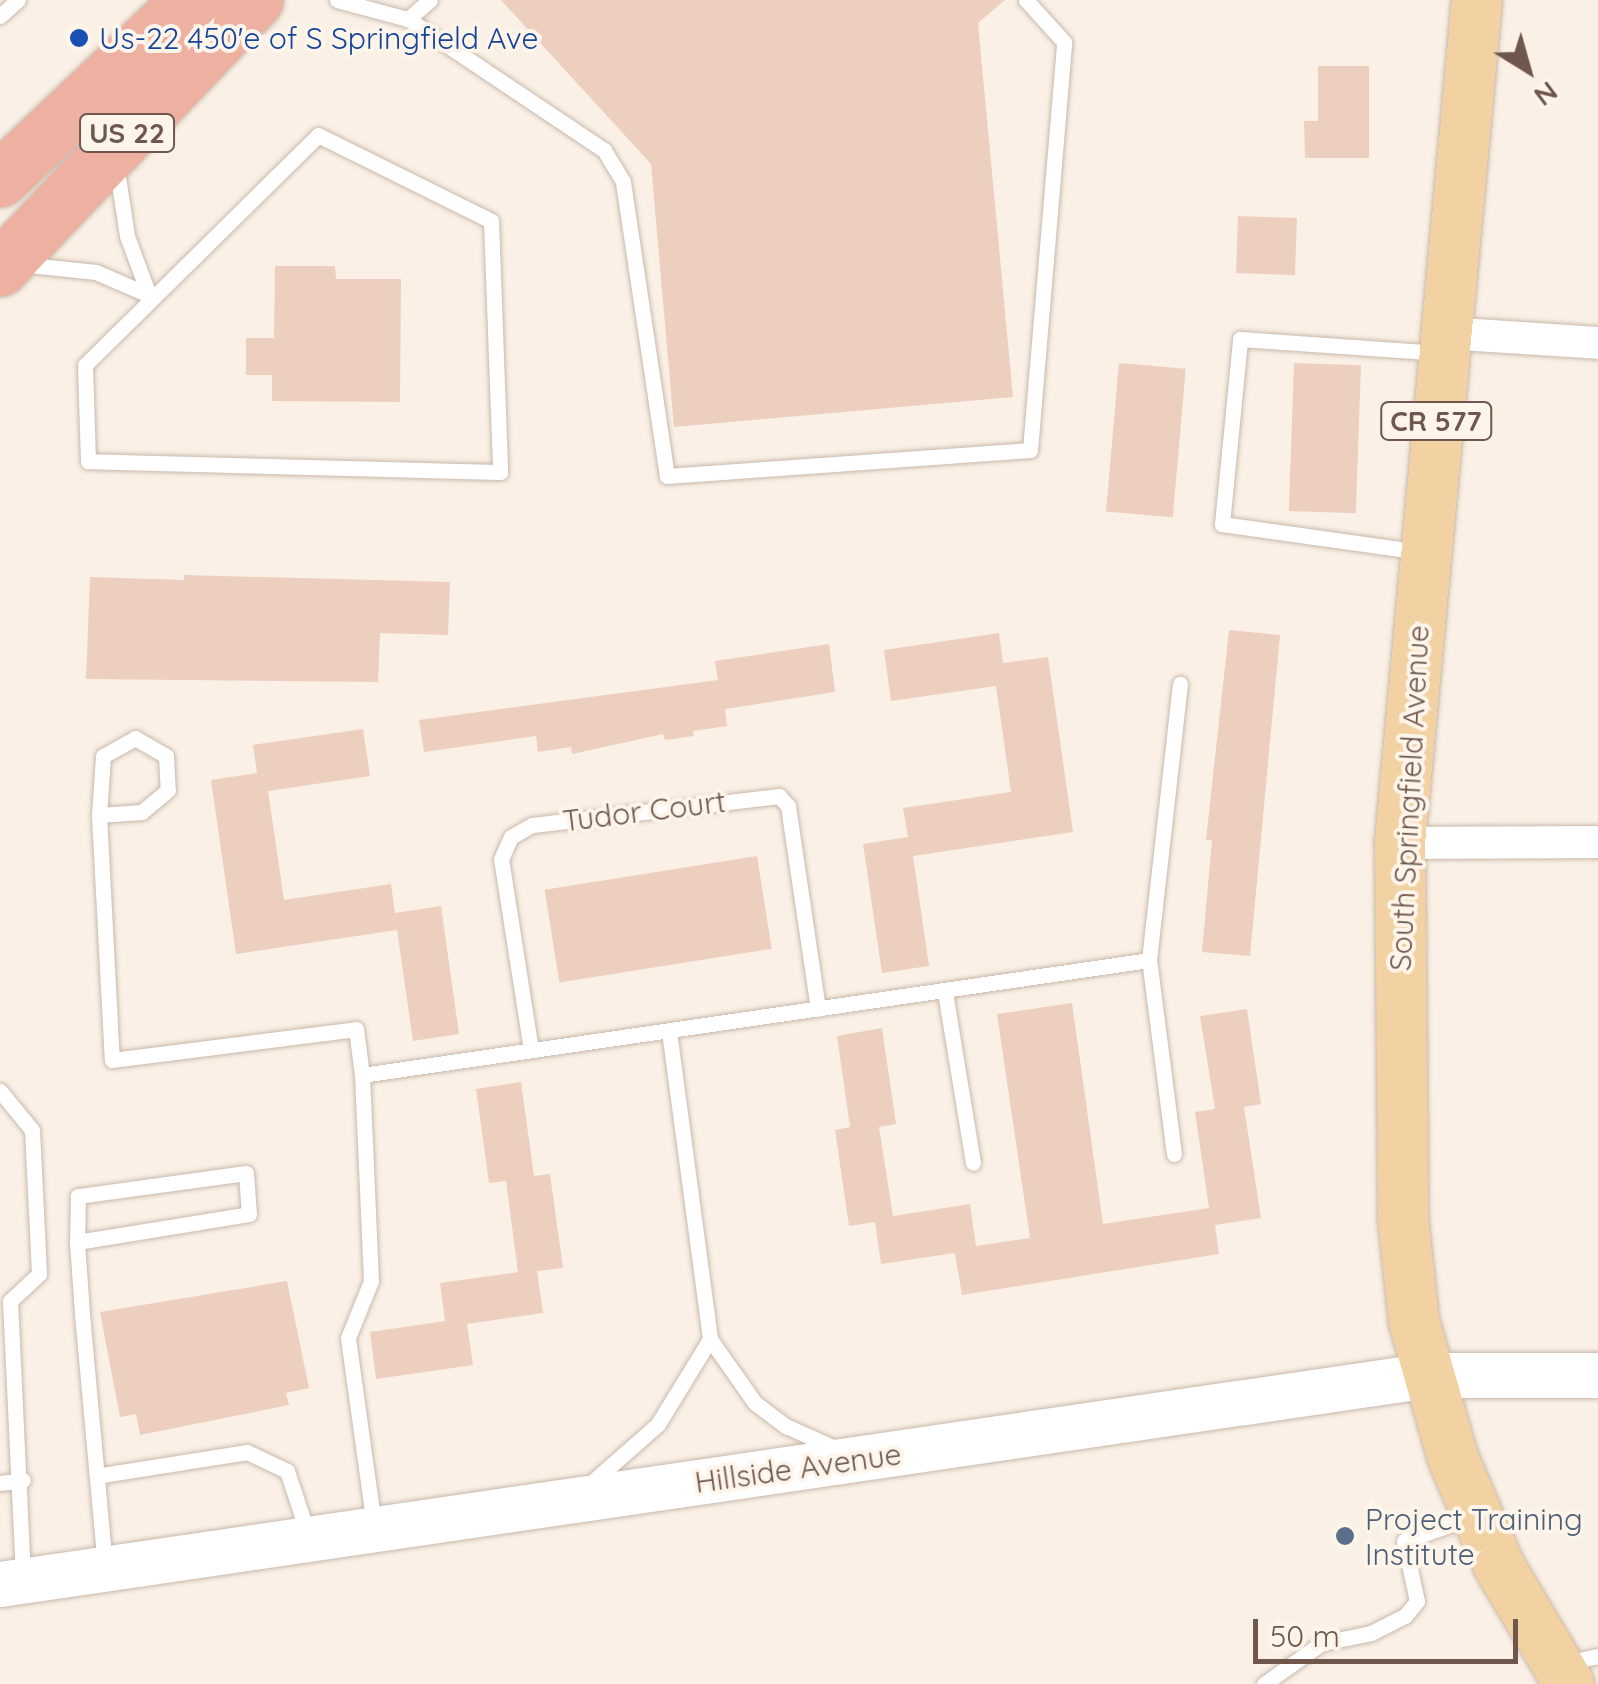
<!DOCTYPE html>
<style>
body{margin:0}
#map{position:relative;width:1598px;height:1684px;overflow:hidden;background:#faf0e5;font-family:Quicksand,sans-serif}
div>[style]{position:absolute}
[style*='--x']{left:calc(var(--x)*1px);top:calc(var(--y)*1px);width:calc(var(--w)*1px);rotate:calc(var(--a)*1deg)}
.building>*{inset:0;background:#edcfbf;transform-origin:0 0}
.roads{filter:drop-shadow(0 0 2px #cab8ac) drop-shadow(0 0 2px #cab8ac)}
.lane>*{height:15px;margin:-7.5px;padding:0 7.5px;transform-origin:7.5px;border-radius:7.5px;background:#fff}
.street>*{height:32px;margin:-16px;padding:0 16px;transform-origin:16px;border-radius:16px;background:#fff}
.secondary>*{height:45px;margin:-22.5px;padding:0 22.5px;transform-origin:22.5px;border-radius:22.5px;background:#fff}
.primary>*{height:50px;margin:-25px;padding:0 25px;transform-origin:25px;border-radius:25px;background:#f2d1a3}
.highway>*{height:55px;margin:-27.5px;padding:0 27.5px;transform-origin:27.5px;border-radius:27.5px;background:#eeb1a1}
.dots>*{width:28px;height:28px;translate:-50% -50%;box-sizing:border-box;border:5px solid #fdf5ea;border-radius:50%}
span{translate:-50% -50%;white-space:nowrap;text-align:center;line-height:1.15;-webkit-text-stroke:8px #fdf5ea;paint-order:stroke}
.shield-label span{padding:2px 8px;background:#fdf5ea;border:2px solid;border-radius:8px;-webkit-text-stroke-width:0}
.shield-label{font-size:28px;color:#70574d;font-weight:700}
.transit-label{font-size:30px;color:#164399}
.left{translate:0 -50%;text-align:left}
.street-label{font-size:30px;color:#70574d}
.service-label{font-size:30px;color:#4e5e75}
.north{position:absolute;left:1478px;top:20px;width:100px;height:100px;-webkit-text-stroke:8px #fdf5ea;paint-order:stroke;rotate:143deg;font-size:28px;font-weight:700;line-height:40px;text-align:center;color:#70574d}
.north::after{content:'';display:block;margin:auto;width:35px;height:45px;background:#70574d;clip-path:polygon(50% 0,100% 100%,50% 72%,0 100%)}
.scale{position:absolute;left:1253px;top:1619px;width:265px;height:45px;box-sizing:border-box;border:5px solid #70574d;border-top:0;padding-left:12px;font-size:30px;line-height:35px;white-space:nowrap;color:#70574d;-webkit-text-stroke:8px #fdf5ea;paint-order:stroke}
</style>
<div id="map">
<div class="building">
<div style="clip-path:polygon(501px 0,1005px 0,978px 23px,1013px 397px,674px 427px,651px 164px)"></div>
<div style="clip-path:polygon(1318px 66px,1369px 66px,1369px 158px,1305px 158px,1304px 121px,1318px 121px)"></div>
<div style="left:1238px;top:216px;width:59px;height:57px;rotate:2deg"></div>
<div style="clip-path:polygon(275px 266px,335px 266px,336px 279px,401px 279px,400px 402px,272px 401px,272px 375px,246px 375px,246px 338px,274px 338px)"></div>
<div style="left:1119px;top:363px;width:67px;height:149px;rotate:5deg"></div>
<div style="left:1294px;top:363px;width:67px;height:148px;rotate:2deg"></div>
<div style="clip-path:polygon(184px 575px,450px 582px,448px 635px,380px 633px,378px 682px,86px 679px,90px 577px,184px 580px)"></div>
<div style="clip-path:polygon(1229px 630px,1280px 635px,1250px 956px,1202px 952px,1212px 840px,1206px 840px)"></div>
<div style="clip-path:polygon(999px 633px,1003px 663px,1048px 657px,1073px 832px,913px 856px,929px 966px,882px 973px,863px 844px,908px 837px,903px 808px,1011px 792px,996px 686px,891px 701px,884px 650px)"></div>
<div style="clip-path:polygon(829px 644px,835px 692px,725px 709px,727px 726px,693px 731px,694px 736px,665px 740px,663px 734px,572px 754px,571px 747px,538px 752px,536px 736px,424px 752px,419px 720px,718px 680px,715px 661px)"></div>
<div style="clip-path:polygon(363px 729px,370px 776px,268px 791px,284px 900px,391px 884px,395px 913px,441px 906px,459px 1034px,413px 1041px,397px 930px,236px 954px,211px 780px,257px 773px,253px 745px)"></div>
<div style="left:757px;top:856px;width:94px;height:215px;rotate:81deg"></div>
<div style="clip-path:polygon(1072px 1003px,1103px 1224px,1209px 1208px,1195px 1112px,1215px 1109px,1200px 1016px,1247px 1009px,1261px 1104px,1244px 1107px,1261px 1218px,1215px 1225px,1219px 1254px,962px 1295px,955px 1253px,881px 1264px,875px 1222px,849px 1226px,835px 1130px,850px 1127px,837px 1036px,882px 1028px,896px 1124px,879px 1127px,893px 1216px,970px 1204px,976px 1246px,1030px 1238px,997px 1014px)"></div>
<div style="clip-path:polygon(521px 1082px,534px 1176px,550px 1174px,563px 1268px,537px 1271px,543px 1313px,467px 1324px,473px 1365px,376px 1379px,370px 1332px,445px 1321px,440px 1283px,518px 1272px,506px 1181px,489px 1183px,476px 1089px)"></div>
<div style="clip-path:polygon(287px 1281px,309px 1388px,286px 1393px,289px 1405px,140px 1435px,136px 1414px,120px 1417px,100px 1312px)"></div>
</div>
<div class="roads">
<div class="lane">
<div style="--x:337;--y:0;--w:73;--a:15"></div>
<div style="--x:408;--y:19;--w:29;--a:-41"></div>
<div style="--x:0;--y:16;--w:24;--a:-42"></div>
<div style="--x:408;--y:19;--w:236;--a:33.8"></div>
<div style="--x:604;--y:150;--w:37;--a:59"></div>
<div style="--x:623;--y:182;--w:297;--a:81.5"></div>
<div style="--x:667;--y:476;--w:364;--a:-4.1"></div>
<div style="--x:1030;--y:450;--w:409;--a:-85.2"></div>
<div style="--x:1064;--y:42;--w:57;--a:-132.1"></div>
<div style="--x:318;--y:135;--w:193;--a:26.4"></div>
<div style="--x:491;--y:221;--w:251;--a:87.9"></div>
<div style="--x:500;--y:472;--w:412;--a:-178.5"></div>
<div style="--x:88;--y:461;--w:96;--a:-91.8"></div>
<div style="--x:85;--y:365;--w:327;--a:-44.6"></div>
<div style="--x:116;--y:164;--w:73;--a:81.3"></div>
<div style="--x:127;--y:236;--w:63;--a:69.6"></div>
<div style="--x:20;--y:264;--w:76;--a:6"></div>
<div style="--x:96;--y:272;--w:58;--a:23.5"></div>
<div style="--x:1421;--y:552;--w:201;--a:-172"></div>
<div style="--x:1222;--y:524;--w:186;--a:-84.4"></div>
<div style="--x:1240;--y:339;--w:199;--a:4"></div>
<div style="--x:135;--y:738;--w:36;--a:30"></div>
<div style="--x:166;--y:756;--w:34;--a:87"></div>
<div style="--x:168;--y:790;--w:34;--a:140"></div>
<div style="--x:142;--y:812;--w:43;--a:176"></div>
<div style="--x:99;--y:815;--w:59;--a:-86.1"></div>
<div style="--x:103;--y:756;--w:37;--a:-29"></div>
<div style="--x:99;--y:815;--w:245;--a:87"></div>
<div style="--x:112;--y:1060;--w:246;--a:-7.2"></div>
<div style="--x:356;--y:1029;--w:46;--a:82.6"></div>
<div style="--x:362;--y:1075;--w:795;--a:-8.31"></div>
<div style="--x:945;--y:992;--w:173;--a:80.7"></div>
<div style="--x:669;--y:1031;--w:311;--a:82.4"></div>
<div style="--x:710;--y:1339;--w:78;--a:54.9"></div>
<div style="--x:755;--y:1403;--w:39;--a:37"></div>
<div style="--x:786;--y:1426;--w:56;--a:24.3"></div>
<div style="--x:531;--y:1050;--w:193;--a:-98.9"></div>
<div style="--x:501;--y:859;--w:24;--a:-66"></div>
<div style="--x:511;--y:837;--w:24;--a:-30"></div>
<div style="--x:532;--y:825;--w:249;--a:-6.7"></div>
<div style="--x:779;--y:796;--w:13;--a:48"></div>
<div style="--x:788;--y:806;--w:205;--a:81.6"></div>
<div style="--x:362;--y:1075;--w:206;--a:87.5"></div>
<div style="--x:371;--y:1281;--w:61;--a:112"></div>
<div style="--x:348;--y:1338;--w:189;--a:82.1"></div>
<div style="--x:0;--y:1091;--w:50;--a:50.6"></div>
<div style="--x:32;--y:1130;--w:144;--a:87.2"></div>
<div style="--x:39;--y:1274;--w:40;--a:137"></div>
<div style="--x:10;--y:1301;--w:277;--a:87.3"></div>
<div style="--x:1174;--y:1154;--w:196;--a:-97.3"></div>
<div style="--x:1149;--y:960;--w:278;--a:-83.6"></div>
<div style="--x:77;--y:1242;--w:174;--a:-9.2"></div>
<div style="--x:249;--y:1214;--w:41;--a:-94.2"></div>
<div style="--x:246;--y:1173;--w:170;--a:172.2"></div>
<div style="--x:78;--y:1196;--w:46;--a:91.2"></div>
<div style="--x:77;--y:1242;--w:72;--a:86"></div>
<div style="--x:82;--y:1314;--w:253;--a:84.8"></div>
<div style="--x:102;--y:1475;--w:147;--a:-9"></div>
<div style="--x:247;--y:1452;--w:44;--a:25.4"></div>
<div style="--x:287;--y:1471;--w:66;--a:71.6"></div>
<div style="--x:0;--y:1483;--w:23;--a:-7"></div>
<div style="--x:590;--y:1484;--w:91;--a:-41.4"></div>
<div style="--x:658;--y:1424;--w:100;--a:-58.5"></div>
<div style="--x:1565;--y:1663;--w:34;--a:-12"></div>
<div style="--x:1264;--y:1684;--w:71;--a:-35.3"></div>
<div style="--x:1322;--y:1643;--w:50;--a:-11.5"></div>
<div style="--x:1371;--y:1633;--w:38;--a:-27"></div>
<div style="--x:1405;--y:1616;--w:19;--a:-51"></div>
<div style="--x:1417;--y:1601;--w:61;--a:-102.2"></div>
<div style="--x:1404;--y:1541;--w:72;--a:-19.4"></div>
</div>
<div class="street">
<div style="--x:1445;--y:333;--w:153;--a:3.7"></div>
<div style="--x:1400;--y:843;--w:198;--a:-0.3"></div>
</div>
<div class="secondary">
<div style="--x:0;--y:1584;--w:1444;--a:-8.32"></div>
<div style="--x:1429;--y:1375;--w:169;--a:0"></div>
</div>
<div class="primary">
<div style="--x:1477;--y:0;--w:847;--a:95.22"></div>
<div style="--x:1400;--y:843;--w:375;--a:89.5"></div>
<div style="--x:1403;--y:1218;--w:104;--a:83.9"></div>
<div style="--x:1414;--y:1321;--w:142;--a:74.1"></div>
<div style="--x:1453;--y:1458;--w:117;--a:66.9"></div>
<div style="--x:1499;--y:1566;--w:137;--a:59.3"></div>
</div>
<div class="highway">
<div style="--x:0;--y:179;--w:260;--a:-43.4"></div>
<div style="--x:0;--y:268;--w:370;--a:-46.4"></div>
</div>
</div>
<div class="dots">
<div style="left:79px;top:38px;background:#1a4fb4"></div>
<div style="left:1345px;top:1536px;background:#5c6f8a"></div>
</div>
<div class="shield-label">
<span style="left:127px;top:133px">US 22</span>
<span style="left:1436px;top:421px">CR 577</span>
</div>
<div class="transit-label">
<span class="left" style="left:99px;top:38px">Us-22 450'e of S Springfield Ave</span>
</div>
<div class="street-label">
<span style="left:1409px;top:798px;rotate:-87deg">South Springfield Avenue</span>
<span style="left:644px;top:811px;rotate:-7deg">Tudor Court</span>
<span style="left:798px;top:1468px;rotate:-8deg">Hillside Avenue</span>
</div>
<div class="service-label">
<span class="left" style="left:1365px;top:1536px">Project Training<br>Institute</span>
</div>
<div class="north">N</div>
<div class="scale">50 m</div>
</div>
